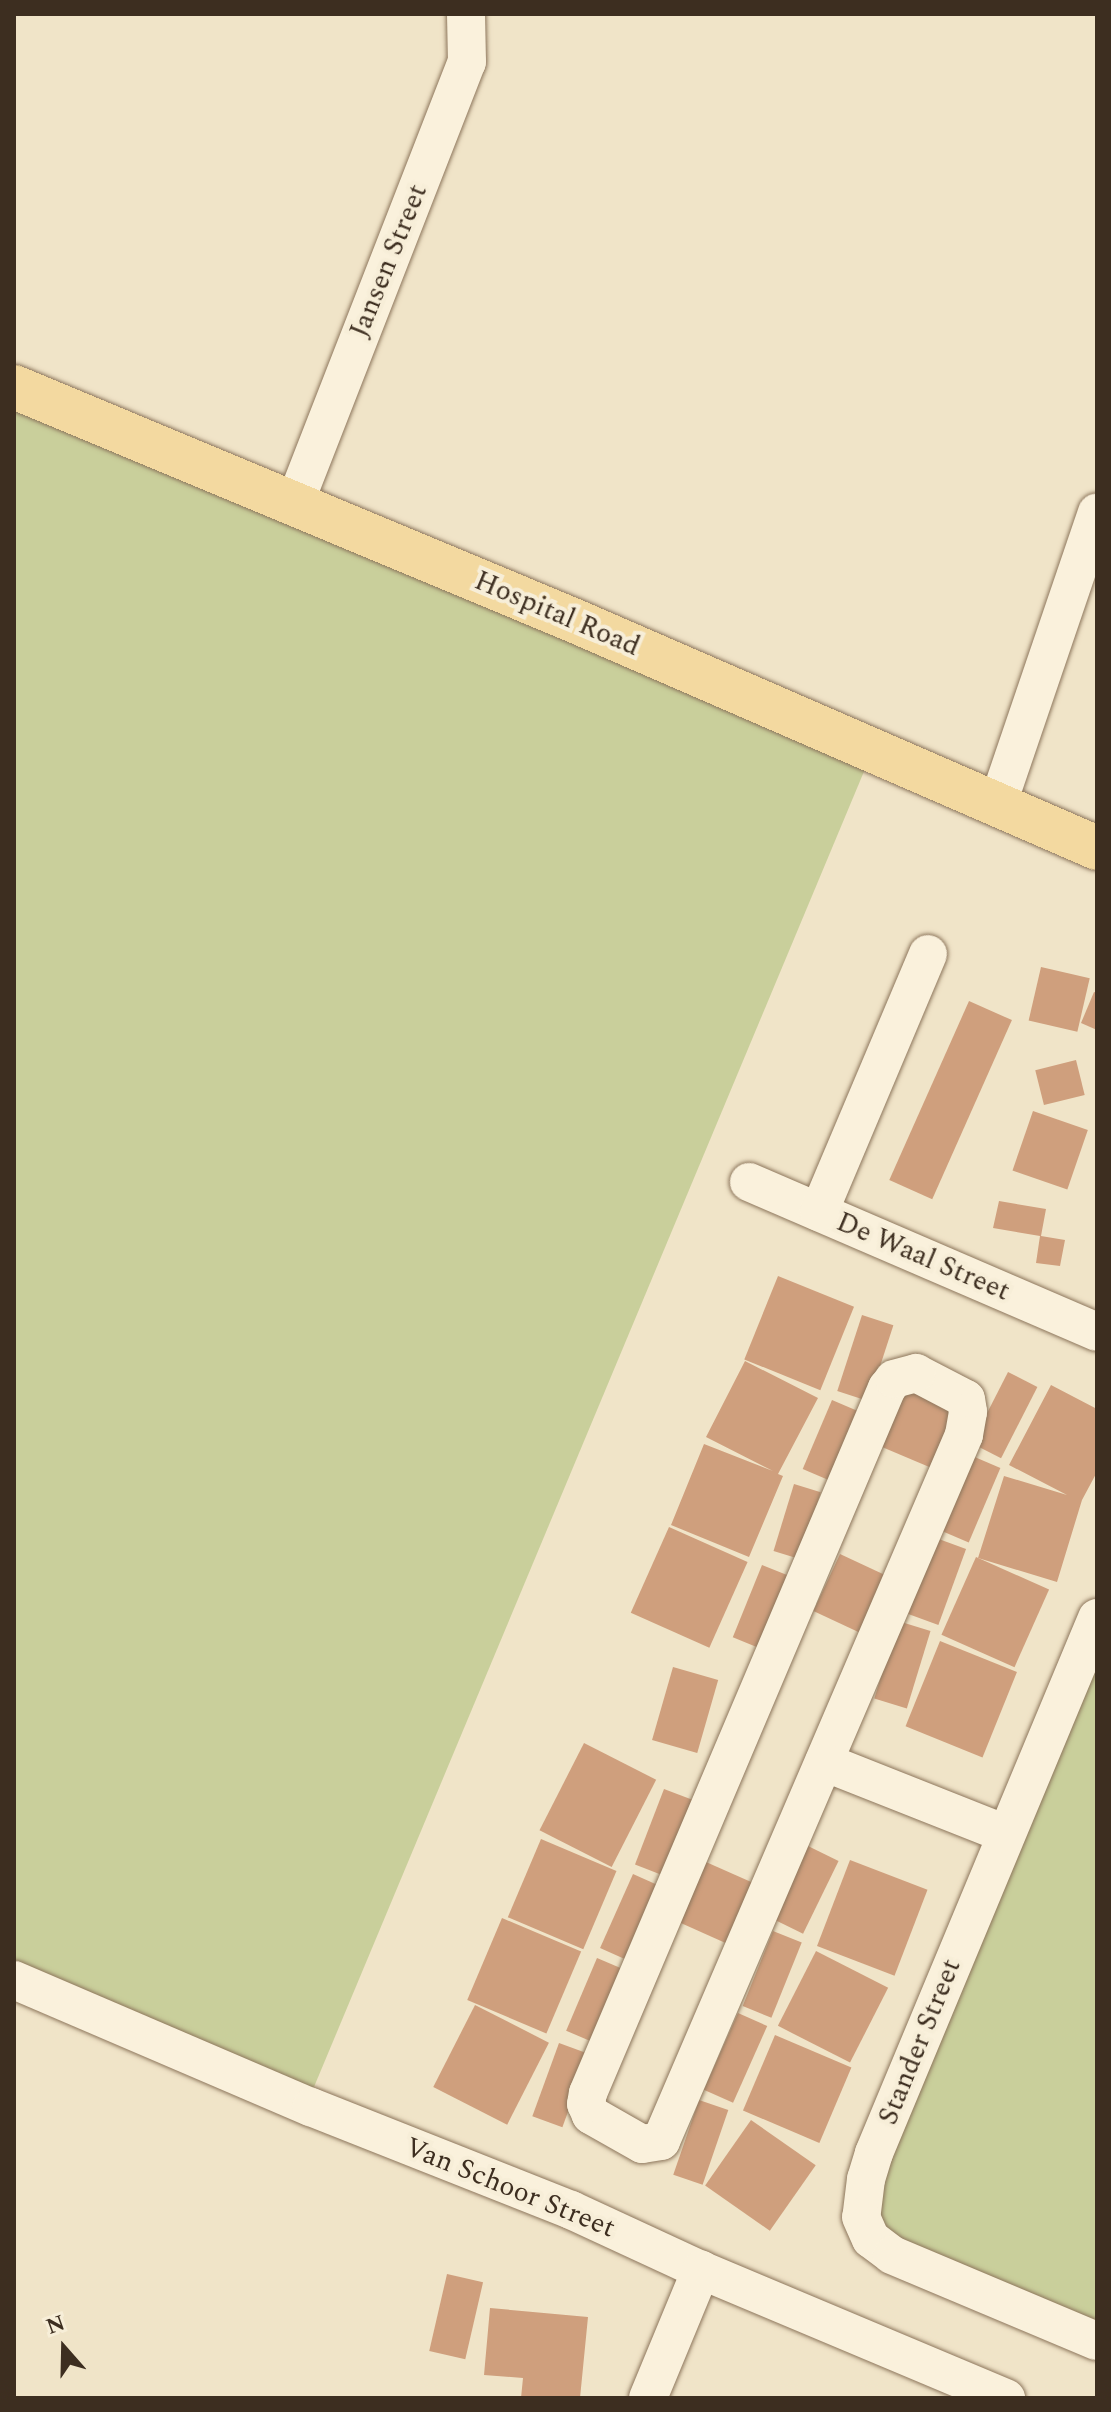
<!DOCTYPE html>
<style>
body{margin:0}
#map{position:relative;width:1111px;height:2412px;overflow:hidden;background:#f0e4c8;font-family:Spectral,serif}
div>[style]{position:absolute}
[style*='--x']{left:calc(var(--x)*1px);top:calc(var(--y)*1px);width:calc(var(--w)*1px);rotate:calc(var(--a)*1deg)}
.green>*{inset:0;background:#c9cf9b}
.building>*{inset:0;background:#cf9f7d;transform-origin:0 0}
.roads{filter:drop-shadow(0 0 2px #8d765c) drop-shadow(0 0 2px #8d765c)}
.minor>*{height:38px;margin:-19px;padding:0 19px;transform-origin:19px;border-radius:19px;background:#faf1dc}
.major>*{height:44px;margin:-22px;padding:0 22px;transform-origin:22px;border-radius:22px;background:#f3d9a0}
span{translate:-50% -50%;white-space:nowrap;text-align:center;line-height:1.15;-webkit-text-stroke:8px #f7eed8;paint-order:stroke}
.street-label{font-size:28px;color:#3d2e20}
.frame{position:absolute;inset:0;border:16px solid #3d2e20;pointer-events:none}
.north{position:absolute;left:24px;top:2308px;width:80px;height:80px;-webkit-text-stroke:6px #f7eed8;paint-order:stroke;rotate:340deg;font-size:22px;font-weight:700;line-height:32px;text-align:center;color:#3d2e20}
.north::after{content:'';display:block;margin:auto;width:28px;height:36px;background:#3d2e20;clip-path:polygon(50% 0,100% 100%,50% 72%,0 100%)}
</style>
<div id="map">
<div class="green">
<div style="clip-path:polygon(14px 389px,873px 750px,301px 2118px,14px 1994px)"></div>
<div style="clip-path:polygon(1097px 1646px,1097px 2339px,863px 2231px)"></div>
</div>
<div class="building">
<div style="left:1041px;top:967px;width:50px;height:55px;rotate:13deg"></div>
<div style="clip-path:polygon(1094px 992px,1097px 993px,1097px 1030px,1081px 1023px)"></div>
<div style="left:969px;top:1001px;width:47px;height:196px;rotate:24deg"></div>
<div style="left:1076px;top:1060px;width:36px;height:42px;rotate:76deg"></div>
<div style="left:1033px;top:1111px;width:58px;height:63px;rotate:19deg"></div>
<div style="clip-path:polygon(999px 1201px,1046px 1209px,1041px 1236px,1065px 1240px,1060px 1266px,1036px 1263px,1040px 1236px,993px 1228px)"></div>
<div style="left:778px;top:1276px;width:82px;height:90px;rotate:22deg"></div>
<div style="left:862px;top:1315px;width:33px;height:80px;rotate:18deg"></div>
<div style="clip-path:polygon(745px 1361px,818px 1398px,778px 1474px,783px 1476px,749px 1557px,671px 1525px,704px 1444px,773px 1471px,706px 1437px)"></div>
<div style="left:1008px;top:1372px;width:33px;height:80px;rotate:27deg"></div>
<div style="clip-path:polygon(1051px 1385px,1097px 1409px,1097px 1472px,1082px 1500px,1057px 1582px,978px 1558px,1004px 1476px,1067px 1495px,1009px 1465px)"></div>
<div style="left:907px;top:1388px;width:52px;height:64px;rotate:23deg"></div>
<div style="left:832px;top:1400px;width:28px;height:75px;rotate:23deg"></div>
<div style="left:970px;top:1455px;width:33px;height:81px;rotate:23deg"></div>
<div style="left:794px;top:1484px;width:28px;height:70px;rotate:17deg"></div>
<div style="left:669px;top:1527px;width:86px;height:94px;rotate:24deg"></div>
<div style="left:936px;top:1538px;width:32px;height:81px;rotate:20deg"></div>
<div style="left:840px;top:1554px;width:52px;height:63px;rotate:25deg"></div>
<div style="left:976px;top:1557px;width:80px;height:85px;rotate:24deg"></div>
<div style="left:762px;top:1565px;width:29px;height:78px;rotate:22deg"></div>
<div style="left:898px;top:1621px;width:34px;height:81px;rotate:17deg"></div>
<div style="left:940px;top:1641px;width:83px;height:92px;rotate:22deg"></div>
<div style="left:673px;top:1667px;width:47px;height:76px;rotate:16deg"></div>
<div style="left:584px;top:1743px;width:81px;height:98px;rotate:27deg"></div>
<div style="left:664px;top:1789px;width:31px;height:81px;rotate:21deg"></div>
<div style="left:541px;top:1839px;width:82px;height:85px;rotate:23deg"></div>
<div style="left:808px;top:1846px;width:34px;height:81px;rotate:26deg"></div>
<div style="left:850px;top:1860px;width:83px;height:92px;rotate:21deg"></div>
<div style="left:706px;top:1862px;width:55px;height:66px;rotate:24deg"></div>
<div style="left:633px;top:1874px;width:30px;height:81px;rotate:24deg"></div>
<div style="left:502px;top:1918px;width:86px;height:89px;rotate:23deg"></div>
<div style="left:773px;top:1931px;width:31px;height:81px;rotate:22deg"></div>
<div style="left:816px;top:1951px;width:81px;height:84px;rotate:27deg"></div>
<div style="left:597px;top:1958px;width:30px;height:79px;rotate:23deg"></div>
<div style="left:475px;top:2005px;width:83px;height:92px;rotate:27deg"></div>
<div style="left:738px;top:2013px;width:32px;height:84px;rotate:24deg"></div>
<div style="left:775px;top:2035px;width:83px;height:82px;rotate:23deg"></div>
<div style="left:559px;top:2043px;width:32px;height:78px;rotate:20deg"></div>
<div style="left:699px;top:2100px;width:31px;height:79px;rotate:19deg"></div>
<div style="left:751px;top:2120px;width:79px;height:80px;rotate:35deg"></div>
<div style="left:447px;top:2274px;width:37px;height:79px;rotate:13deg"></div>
<div style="clip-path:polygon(490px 2308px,588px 2317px,580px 2398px,521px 2398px,523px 2378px,484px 2375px)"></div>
</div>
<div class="roads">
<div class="minor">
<div style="--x:294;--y:505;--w:476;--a:-68.7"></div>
<div style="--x:467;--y:62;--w:48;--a:-91.2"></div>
<div style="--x:997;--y:806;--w:310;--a:-71.2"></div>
<div style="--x:749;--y:1182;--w:379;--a:23.3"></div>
<div style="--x:819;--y:1212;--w:280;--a:-67.1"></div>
<div style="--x:916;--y:1373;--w:56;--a:27.5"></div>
<div style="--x:966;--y:1399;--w:13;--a:81"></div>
<div style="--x:968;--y:1412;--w:23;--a:100"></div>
<div style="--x:964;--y:1435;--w:768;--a:113.23"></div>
<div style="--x:661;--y:2141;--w:19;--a:171"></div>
<div style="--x:642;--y:2144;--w:59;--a:-150.4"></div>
<div style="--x:591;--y:2115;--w:12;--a:-114"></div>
<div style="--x:586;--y:2104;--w:11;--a:-80"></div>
<div style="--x:588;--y:2093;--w:766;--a:-67.02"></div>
<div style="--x:887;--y:1388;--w:11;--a:-52"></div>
<div style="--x:894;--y:1379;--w:23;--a:-15"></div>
<div style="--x:1097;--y:1618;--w:580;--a:112.63"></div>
<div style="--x:874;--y:2153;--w:27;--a:107"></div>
<div style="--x:866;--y:2179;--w:38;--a:97"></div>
<div style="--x:861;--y:2217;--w:24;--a:66"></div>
<div style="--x:871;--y:2239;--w:26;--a:37"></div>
<div style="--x:892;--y:2255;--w:222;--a:22.8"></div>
<div style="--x:824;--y:1762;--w:196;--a:21.6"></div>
<div style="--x:14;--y:1980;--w:323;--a:23.2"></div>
<div style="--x:311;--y:2107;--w:280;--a:21.6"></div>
<div style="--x:571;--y:2210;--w:143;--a:24.8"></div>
<div style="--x:701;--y:2270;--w:331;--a:22.8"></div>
<div style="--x:648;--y:2398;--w:139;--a:-67.5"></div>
</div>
<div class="major">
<div style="--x:14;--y:387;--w:608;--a:22.64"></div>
<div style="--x:575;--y:621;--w:569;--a:23.5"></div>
</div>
</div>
<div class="street-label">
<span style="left:389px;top:261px;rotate:-68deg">Jansen Street</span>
<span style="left:557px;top:614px;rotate:23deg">Hospital Road</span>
<span style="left:923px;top:1257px;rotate:23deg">De Waal Street</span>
<span style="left:920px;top:2042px;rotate:-68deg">Stander Street</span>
<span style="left:510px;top:2188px;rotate:22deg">Van Schoor Street</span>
</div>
<div class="frame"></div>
<div class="north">N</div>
</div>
